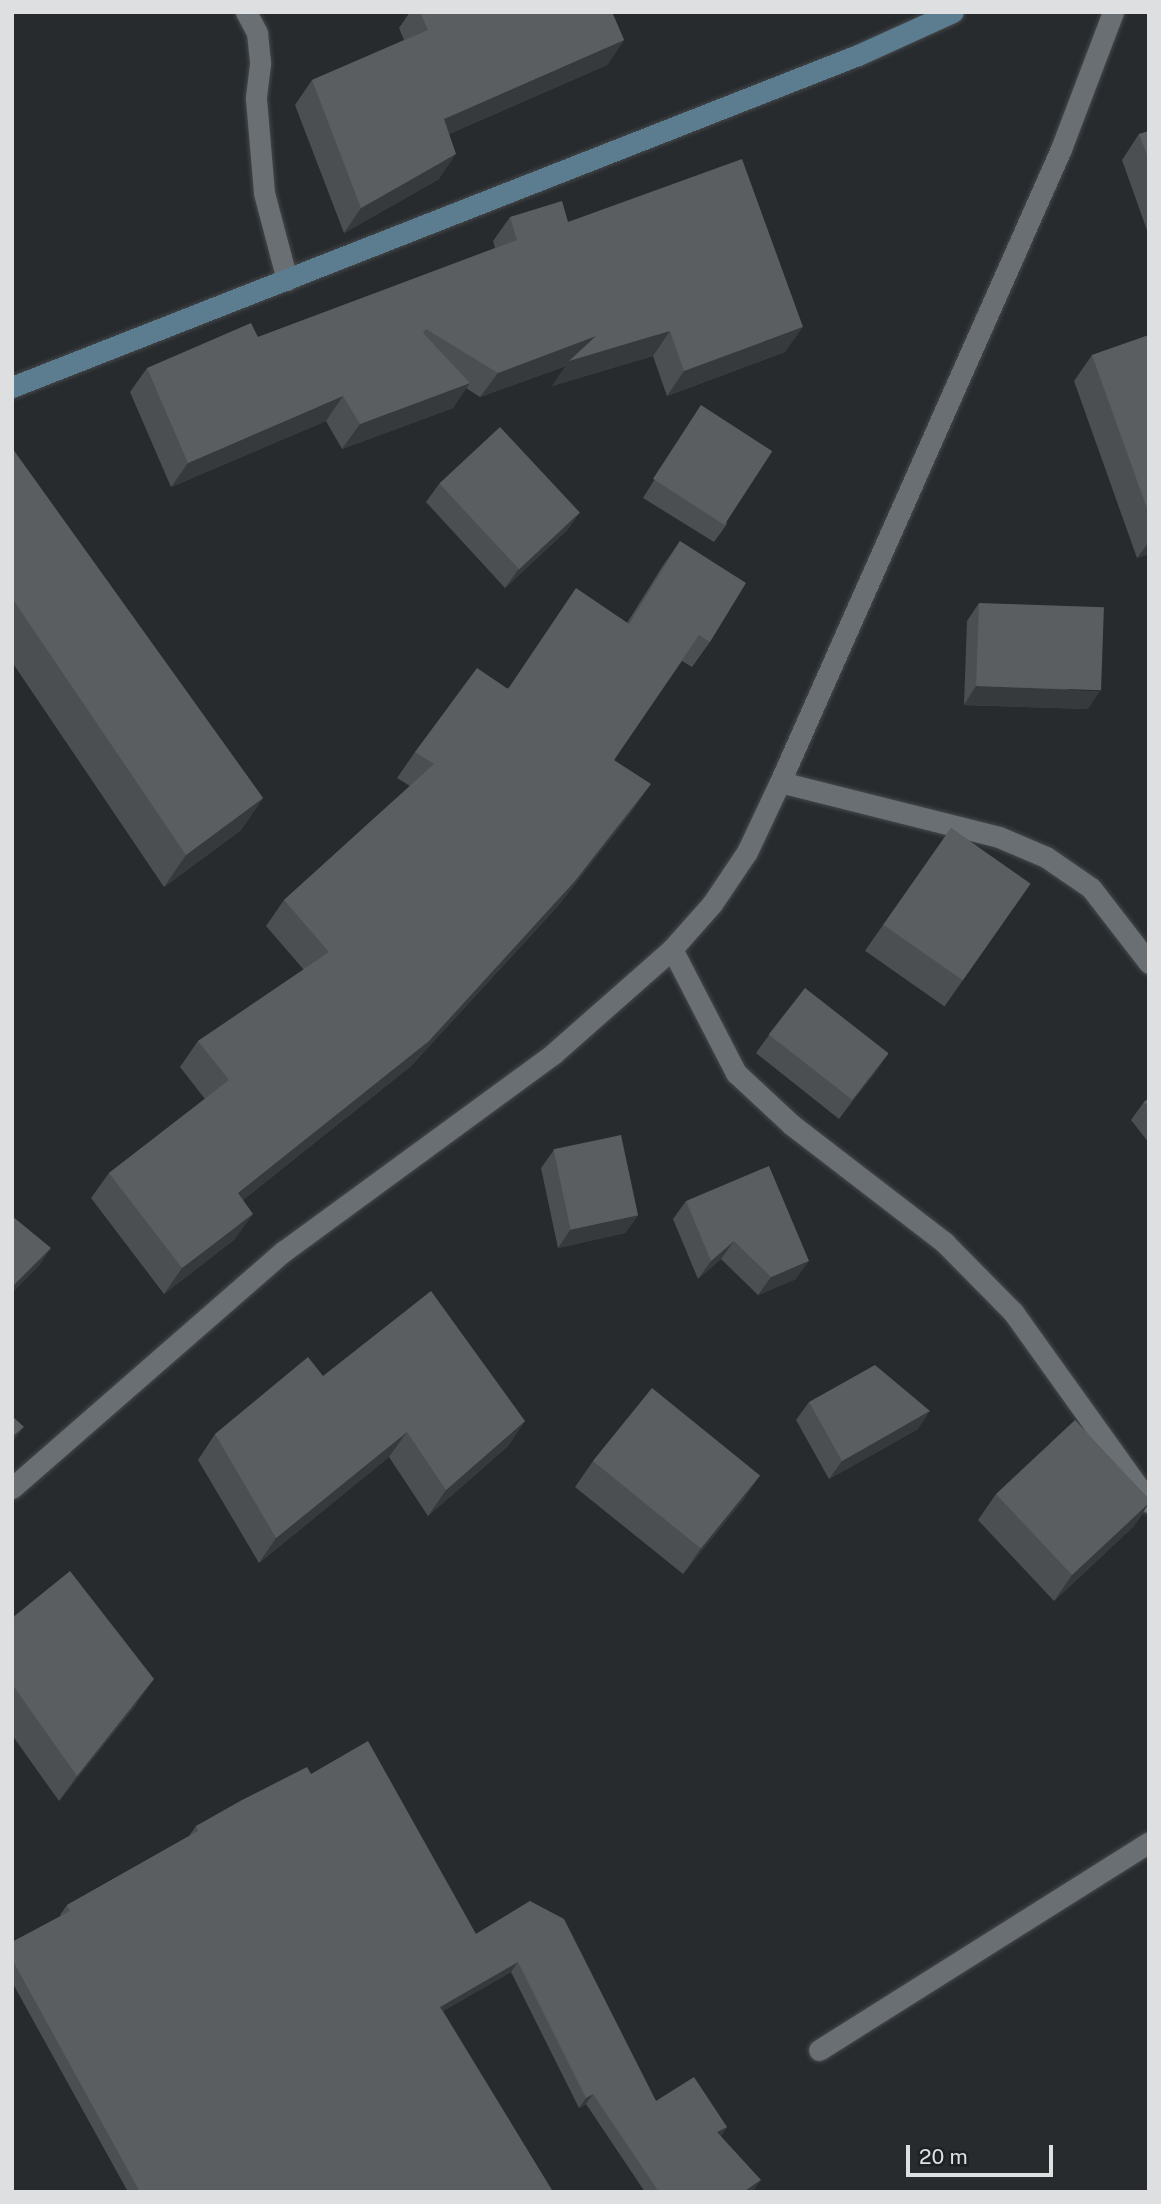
<!DOCTYPE html>
<style>
body{margin:0}
#map{position:relative;width:1161px;height:2204px;overflow:hidden;background:#272b2e;font-family:"Public Sans",sans-serif}
div>[style]{position:absolute}
[style*='--x']{left:calc(var(--x)*1px);top:calc(var(--y)*1px);width:calc(var(--w)*1px);rotate:calc(var(--a)*1deg)}
.roads{filter:drop-shadow(0 0 2px #45484b) drop-shadow(0 0 2px #45484b)}
.street>*{height:21px;margin:-10.5px;padding:0 10.5px;transform-origin:10.5px;border-radius:10.5px;background:#6a6f73}
.secondary>*{height:21px;margin:-10.5px;padding:0 10.5px;transform-origin:10.5px;border-radius:10.5px;background:#5c7c8f}
.wall>*{inset:0;background:#4b4f52;transform-origin:0 0}
.shaded-wall>*{inset:0;background:#363a3d}
.building>*{inset:0;background:#5b5e61;transform-origin:0 0}
span{translate:-50% -50%;white-space:nowrap;text-align:center;line-height:1.15;-webkit-text-stroke:5px #1d2124;paint-order:stroke}
.frame{position:absolute;inset:0;border:14px solid #dddfe1;pointer-events:none}
.scale{position:absolute;left:906px;top:2145px;width:147px;height:32px;box-sizing:border-box;border:4px solid #dddfe1;border-top:0;padding-left:9px;font-size:21px;line-height:24px;white-space:nowrap;color:#dddfe1;-webkit-text-stroke:5px #1d2124;paint-order:stroke}
</style>
<div id="map">
<div class="roads">
<div class="street">
<div style="--x:246;--y:12;--w:24;--a:62"></div>
<div style="--x:257;--y:33;--w:31;--a:84"></div>
<div style="--x:260;--y:64;--w:35;--a:97"></div>
<div style="--x:256;--y:99;--w:94;--a:85.1"></div>
<div style="--x:264;--y:193;--w:90;--a:75.2"></div>
<div style="--x:780;--y:782;--w:226;--a:14.1"></div>
<div style="--x:999;--y:837;--w:51;--a:23.1"></div>
<div style="--x:1046;--y:857;--w:55;--a:34.6"></div>
<div style="--x:1091;--y:888;--w:95;--a:52.3"></div>
<div style="--x:672;--y:949;--w:140;--a:62.7"></div>
<div style="--x:736;--y:1073;--w:76;--a:42.9"></div>
<div style="--x:792;--y:1125;--w:193;--a:37.6"></div>
<div style="--x:945;--y:1243;--w:97;--a:45.4"></div>
<div style="--x:1013;--y:1312;--w:234;--a:54.4"></div>
<div style="--x:12;--y:1488;--w:361;--a:-41.1"></div>
<div style="--x:284;--y:1251;--w:333;--a:-36.2"></div>
<div style="--x:553;--y:1054;--w:159;--a:-41.4"></div>
<div style="--x:672;--y:949;--w:60;--a:-48.4"></div>
<div style="--x:712;--y:904;--w:63;--a:-56.1"></div>
<div style="--x:747;--y:852;--w:77;--a:-64.8"></div>
<div style="--x:780;--y:782;--w:693;--a:-66.06"></div>
<div style="--x:1061;--y:149;--w:147;--a:-69.2"></div>
<div style="--x:819;--y:2050;--w:390;--a:-32.2"></div>
</div>
<div class="secondary">
<div style="--x:12;--y:387;--w:909;--a:-21.43"></div>
<div style="--x:858;--y:55;--w:104;--a:-24.4"></div>
</div>
</div>
<div class="wall">
<div style="clip-path:polygon(410px 12px,612px 12px,624px 40px,607px 65px,449px 134px,439px 179px,344px 233px,295px 105px,312px 80px,404px 40px,399px 28px)"></div>
<div style="clip-path:polygon(1149px 131px,1149px 236px,1122px 160px,1139px 134px)"></div>
<div style="clip-path:polygon(510px 217px,568px 222px,785px 352px,667px 396px,653px 356px,552px 386px,566px 366px,480px 397px,466px 388px,453px 408px,342px 449px,326px 421px,171px 487px,130px 392px,147px 368px,258px 337px,495px 248px,493px 241px)"></div>
<div style="clip-path:polygon(1149px 335px,1149px 554px,1137px 558px,1074px 381px,1092px 355px)"></div>
<div style="clip-path:polygon(701px 405px,727px 524px,714px 542px,643px 498px,689px 424px)"></div>
<div style="clip-path:polygon(12px 448px,263px 798px,241px 830px,164px 887px,12px 662px)"></div>
<div style="clip-path:polygon(439px 484px,580px 512px,567px 530px,505px 588px,426px 502px)"></div>
<div style="clip-path:polygon(680px 541px,710px 642px,692px 667px,682px 661px,614px 760px,633px 810px,557px 907px,411px 1066px,243px 1200px,235px 1239px,164px 1294px,91px 1198px,109px 1173px,205px 1099px,180px 1067px,198px 1041px,304px 970px,266px 926px,284px 900px,410px 786px,397px 778px,415px 752px,508px 688px,627px 623px,662px 567px)"></div>
<div style="clip-path:polygon(979px 603px,1088px 709px,964px 705px,967px 621px)"></div>
<div style="left:951px;top:828px;width:97px;height:150px;rotate:35deg"></div>
<div style="clip-path:polygon(769px 1035px,888px 1054px,839px 1119px,756px 1053px)"></div>
<div style="clip-path:polygon(1149px 1098px,1149px 1143px,1131px 1120px,1144px 1102px)"></div>
<div style="clip-path:polygon(554px 1150px,638px 1215px,625px 1233px,558px 1248px,541px 1168px)"></div>
<div style="clip-path:polygon(686px 1201px,796px 1279px,758px 1295px,721px 1259px,698px 1279px,673px 1219px)"></div>
<div style="clip-path:polygon(323px 1376px,525px 1421px,507px 1447px,428px 1516px,389px 1457px,259px 1563px,198px 1460px,215px 1434px)"></div>
<div style="clip-path:polygon(809px 1402px,918px 1429px,829px 1479px,796px 1420px)"></div>
<div style="clip-path:polygon(593px 1461px,760px 1475px,743px 1500px,683px 1574px,575px 1487px)"></div>
<div style="clip-path:polygon(996px 1494px,1149px 1499px,1149px 1504px,1133px 1527px,1054px 1601px,978px 1520px)"></div>
<div style="clip-path:polygon(12px 1618px,136px 1705px,59px 1801px,12px 1735px)"></div>
<div style="clip-path:polygon(311px 1774px,476px 1934px,530px 1901px,656px 2101px,727px 2127px,721px 2136px,754px 2190px,751px 2192px,645px 2192px,586px 2104px,579px 2108px,511px 1972px,443px 2011px,553px 2192px,128px 2192px,12px 1982px,12px 1942px,61px 1916px,60px 1915px,67px 1905px,189px 1836px,196px 1826px)"></div>
</div>
<div class="shaded-wall">
<div style="clip-path:polygon(624px 40px,607px 65px,426px 144px,444px 119px)"></div>
<div style="clip-path:polygon(456px 154px,439px 179px,344px 233px,361px 208px)"></div>
<div style="clip-path:polygon(803px 327px,785px 352px,667px 396px,684px 371px)"></div>
<div style="clip-path:polygon(670px 331px,653px 356px,552px 386px,566px 366px,480px 397px,498px 373px,596px 336px)"></div>
<div style="clip-path:polygon(470px 383px,453px 408px,342px 449px,360px 424px)"></div>
<div style="clip-path:polygon(343px 396px,326px 421px,171px 487px,188px 463px)"></div>
<div style="clip-path:polygon(580px 512px,567px 530px,505px 588px,518px 570px)"></div>
<div style="clip-path:polygon(1149px 542px,1149px 554px,1137px 558px)"></div>
<div style="clip-path:polygon(976px 686px,1100px 691px,1088px 709px,964px 705px)"></div>
<div style="clip-path:polygon(651px 784px,633px 810px,557px 907px,411px 1066px,219px 1219px,238px 1193px)"></div>
<div style="clip-path:polygon(263px 798px,241px 830px,164px 887px,186px 855px)"></div>
<div style="clip-path:polygon(888px 1054px,876px 1072px,839px 1119px,852px 1101px)"></div>
<div style="clip-path:polygon(253px 1214px,235px 1239px,164px 1294px,182px 1268px)"></div>
<div style="clip-path:polygon(638px 1215px,625px 1233px,558px 1248px,570px 1230px)"></div>
<div style="clip-path:polygon(734px 1241px,721px 1259px,698px 1279px,711px 1261px)"></div>
<div style="clip-path:polygon(51px 1248px,39px 1266px,12px 1293px,12px 1287px)"></div>
<div style="clip-path:polygon(809px 1261px,796px 1279px,758px 1295px,771px 1277px)"></div>
<div style="clip-path:polygon(930px 1411px,918px 1429px,829px 1479px,842px 1461px)"></div>
<div style="clip-path:polygon(525px 1421px,507px 1447px,428px 1516px,446px 1490px)"></div>
<div style="clip-path:polygon(24px 1427px,12px 1443px,12px 1437px)"></div>
<div style="clip-path:polygon(407px 1432px,389px 1457px,259px 1563px,276px 1538px)"></div>
<div style="clip-path:polygon(760px 1475px,743px 1500px,683px 1574px,701px 1548px)"></div>
<div style="clip-path:polygon(1149px 1503px,1133px 1527px,1054px 1601px,1072px 1575px)"></div>
<div style="clip-path:polygon(154px 1679px,136px 1705px,59px 1801px,77px 1776px)"></div>
<div style="clip-path:polygon(518px 1962px,511px 1972px,433px 2017px,440px 2007px)"></div>
<div style="clip-path:polygon(593px 2094px,586px 2104px,579px 2108px,586px 2098px)"></div>
<div style="clip-path:polygon(727px 2127px,720px 2137px,717px 2132px)"></div>
<div style="clip-path:polygon(761px 2180px,754px 2190px,751px 2192px,743px 2192px)"></div>
</div>
<div class="building">
<div style="clip-path:polygon(420px 12px,612px 12px,624px 40px,444px 119px,456px 154px,361px 208px,312px 80px,428px 30px)"></div>
<div style="clip-path:polygon(1149px 131px,1149px 160px,1139px 134px)"></div>
<div style="clip-path:polygon(742px 159px,803px 327px,684px 371px,670px 331px,569px 361px,596px 336px,498px 373px,426px 329px,423px 333px,470px 383px,360px 424px,343px 396px,188px 463px,147px 368px,251px 323px,258px 337px,517px 240px,510px 217px,562px 201px,568px 222px)"></div>
<div style="clip-path:polygon(1149px 335px,1149px 514px,1092px 355px)"></div>
<div style="left:701px;top:405px;width:85px;height:88px;rotate:33deg"></div>
<div style="left:500px;top:427px;width:117px;height:83px;rotate:47deg"></div>
<div style="clip-path:polygon(12px 448px,263px 798px,186px 855px,12px 598px)"></div>
<div style="clip-path:polygon(680px 541px,746px 583px,710px 642px,699px 635px,614px 760px,651px 784px,575px 881px,429px 1041px,238px 1193px,253px 1214px,182px 1268px,109px 1173px,229px 1080px,198px 1041px,329px 952px,284px 900px,434px 764px,415px 752px,477px 668px,508px 689px,576px 588px,629px 624px)"></div>
<div style="left:979px;top:603px;width:125px;height:83px;rotate:2deg"></div>
<div style="left:951px;top:828px;width:97px;height:118px;rotate:35deg"></div>
<div style="left:805px;top:988px;width:106px;height:59px;rotate:38deg"></div>
<div style="clip-path:polygon(1149px 1098px,1149px 1108px,1144px 1102px)"></div>
<div style="left:621px;top:1135px;width:82px;height:69px;rotate:78deg"></div>
<div style="clip-path:polygon(769px 1166px,809px 1261px,771px 1277px,734px 1241px,711px 1261px,686px 1201px)"></div>
<div style="clip-path:polygon(12px 1216px,51px 1248px,12px 1287px)"></div>
<div style="clip-path:polygon(431px 1291px,525px 1421px,446px 1490px,407px 1432px,276px 1538px,215px 1434px,308px 1357px,323px 1376px)"></div>
<div style="clip-path:polygon(875px 1365px,930px 1411px,842px 1461px,809px 1402px)"></div>
<div style="left:652px;top:1388px;width:139px;height:94px;rotate:39deg"></div>
<div style="clip-path:polygon(12px 1416px,24px 1427px,12px 1437px)"></div>
<div style="clip-path:polygon(1075px 1420px,1149px 1499px,1149px 1503px,1072px 1575px,996px 1494px)"></div>
<div style="clip-path:polygon(70px 1571px,154px 1679px,77px 1776px,12px 1684px,12px 1618px)"></div>
<div style="clip-path:polygon(368px 1741px,476px 1934px,530px 1901px,564px 1919px,656px 2101px,694px 2077px,727px 2127px,717px 2132px,761px 2180px,743px 2192px,659px 2192px,593px 2094px,586px 2098px,518px 1962px,440px 2007px,553px 2192px,140px 2192px,12px 1959px,12px 1942px,70px 1911px,67px 1905px,198px 1831px,196px 1826px,242px 1800px,307px 1767px,311px 1774px)"></div>
</div>
<div class="frame"></div>
<div class="scale">20 m</div>
</div>
